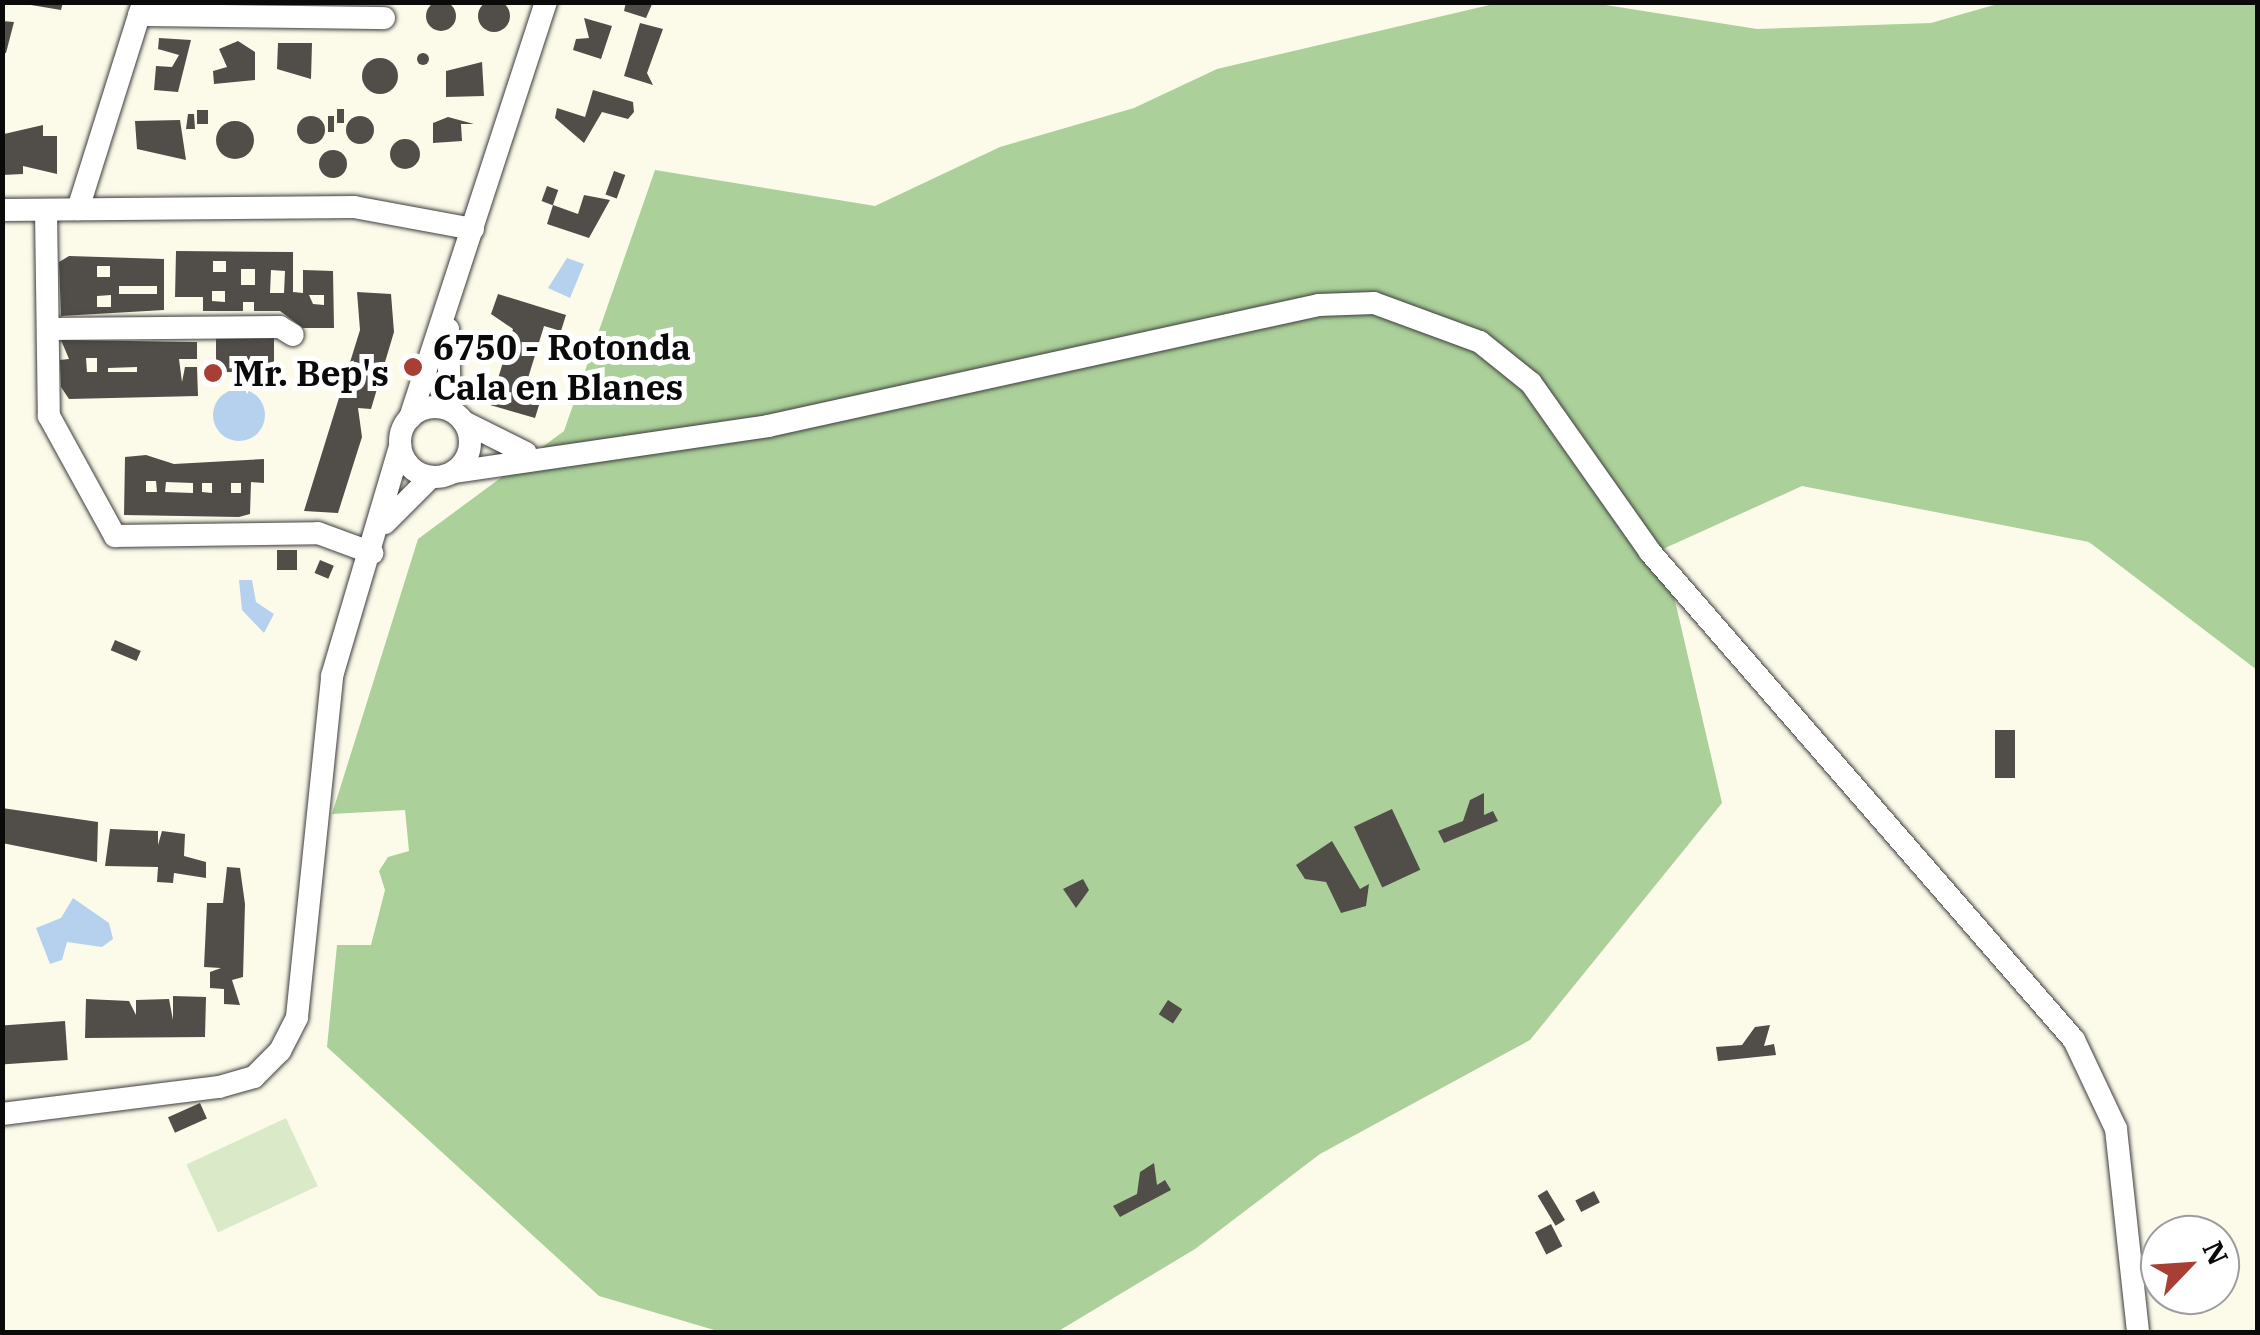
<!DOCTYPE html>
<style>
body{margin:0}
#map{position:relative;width:2260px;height:1335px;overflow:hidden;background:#fcfbea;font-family:"IBM Plex Serif",serif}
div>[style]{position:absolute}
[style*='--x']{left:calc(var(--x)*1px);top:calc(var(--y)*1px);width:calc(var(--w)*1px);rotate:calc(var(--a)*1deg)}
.forest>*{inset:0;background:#abd09a}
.pitch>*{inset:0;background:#daeac9;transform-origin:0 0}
.water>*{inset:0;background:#b5d1ed}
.round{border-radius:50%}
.building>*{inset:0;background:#514d48;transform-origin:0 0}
.roads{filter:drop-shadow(0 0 2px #3d3d3d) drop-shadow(0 0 2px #3d3d3d)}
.minor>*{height:22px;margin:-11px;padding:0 11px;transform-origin:11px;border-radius:11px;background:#fff}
.minor>.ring{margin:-11px;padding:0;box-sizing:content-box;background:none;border:22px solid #fff;border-radius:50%}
.dots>*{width:28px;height:28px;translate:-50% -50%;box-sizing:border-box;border:5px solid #fff;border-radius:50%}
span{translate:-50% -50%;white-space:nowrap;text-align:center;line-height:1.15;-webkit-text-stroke:10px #fff;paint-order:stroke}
.poi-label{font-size:35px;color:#0a0a0a;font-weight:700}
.left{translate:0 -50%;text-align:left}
.frame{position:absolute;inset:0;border:5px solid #0a0a0a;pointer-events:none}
.north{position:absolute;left:2140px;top:1215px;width:100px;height:100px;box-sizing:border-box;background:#fff;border:2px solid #9d9d9d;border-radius:50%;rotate:65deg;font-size:28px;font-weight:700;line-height:40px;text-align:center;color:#0a0a0a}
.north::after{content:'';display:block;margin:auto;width:35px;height:45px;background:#a73f35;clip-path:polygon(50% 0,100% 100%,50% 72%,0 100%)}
</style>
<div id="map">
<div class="forest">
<div style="clip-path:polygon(1498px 3px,1593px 3px,1757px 29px,1931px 23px,2001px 3px,2257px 3px,2257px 670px,2089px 542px,1802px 486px,1663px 549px,1722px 803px,1530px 1040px,1320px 1154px,1195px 1249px,1057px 1332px,721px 1332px,599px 1296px,327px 1047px,337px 945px,371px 945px,385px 890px,379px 871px,388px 857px,409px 851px,405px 810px,332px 814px,418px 539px,564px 431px,655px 170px,875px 206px,1000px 147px,1134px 108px,1217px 69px)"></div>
</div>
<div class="pitch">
<div style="left:286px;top:1118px;width:75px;height:110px;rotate:65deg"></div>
</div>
<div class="water">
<div style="clip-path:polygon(567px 258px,584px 264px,570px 298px,548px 288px)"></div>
<div class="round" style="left:213px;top:389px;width:52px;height:52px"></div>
<div style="clip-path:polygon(239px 580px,252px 580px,256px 602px,274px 614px,264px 633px,242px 610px)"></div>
<div style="clip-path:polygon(73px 898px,109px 923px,113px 939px,102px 947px,67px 942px,62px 960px,50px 964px,36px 928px,61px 918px)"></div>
</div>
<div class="building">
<div class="round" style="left:478px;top:0;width:32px;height:32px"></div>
<div class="round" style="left:426px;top:1px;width:30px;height:30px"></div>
<div style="clip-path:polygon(63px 2px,61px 10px,19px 3px,19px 2px)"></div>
<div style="clip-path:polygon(626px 2px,653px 2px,646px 18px,624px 11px)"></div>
<div style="clip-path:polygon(584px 18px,612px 26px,601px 59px,573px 50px,576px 39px,589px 38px)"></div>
<div style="clip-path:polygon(2px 21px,14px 22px,6px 53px,2px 53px)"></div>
<div style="clip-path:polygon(640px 23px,663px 29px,647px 73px,653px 85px,624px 76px)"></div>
<div style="clip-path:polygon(159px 38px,191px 40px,178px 92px,154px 90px,156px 66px,172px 67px,179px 55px,158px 49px)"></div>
<div style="clip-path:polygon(238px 41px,255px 52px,255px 80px,214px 84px,213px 71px,227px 67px,219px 49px)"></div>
<div style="clip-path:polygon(278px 43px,312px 43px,311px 79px,277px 69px)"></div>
<div class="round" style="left:417px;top:53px;width:12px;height:12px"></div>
<div class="round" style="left:362px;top:58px;width:36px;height:36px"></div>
<div style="clip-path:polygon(482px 62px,484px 96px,446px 97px,446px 71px)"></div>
<div style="clip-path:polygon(593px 90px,633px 102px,634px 112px,628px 119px,602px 112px,584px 143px,555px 118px,557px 108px,585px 117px)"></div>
<div style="left:337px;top:109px;width:7px;height:14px"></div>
<div style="left:208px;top:110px;width:14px;height:11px;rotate:90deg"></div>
<div style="clip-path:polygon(188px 114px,194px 114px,195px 129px,186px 129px)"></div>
<div style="left:328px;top:116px;width:6px;height:16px"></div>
<div class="round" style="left:346px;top:116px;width:28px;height:28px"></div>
<div class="round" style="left:297px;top:116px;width:28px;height:28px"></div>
<div style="clip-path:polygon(448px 117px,474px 124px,461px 124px,462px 141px,433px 143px,433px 123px)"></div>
<div style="clip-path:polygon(180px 120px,186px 160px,137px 149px,135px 121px)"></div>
<div class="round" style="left:216px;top:121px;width:38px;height:38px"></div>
<div style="clip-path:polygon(43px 125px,43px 136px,57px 136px,57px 174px,23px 166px,23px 174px,2px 175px,4px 134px)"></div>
<div class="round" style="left:390px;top:139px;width:30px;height:30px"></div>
<div class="round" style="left:319px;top:150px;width:28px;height:28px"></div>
<div style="left:614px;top:171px;width:12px;height:25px;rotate:20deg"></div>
<div style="left:547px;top:186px;width:12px;height:16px;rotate:20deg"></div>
<div style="clip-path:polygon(584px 195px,610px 200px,589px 238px,547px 224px,553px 205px,578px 214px)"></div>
<div style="clip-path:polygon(evenodd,176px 251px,293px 252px,293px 292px,303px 293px,303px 270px,333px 271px,334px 328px,303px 328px,280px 311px,254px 311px,254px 302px,243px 302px,243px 311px,203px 311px,203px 297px,175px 297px,176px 251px,213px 261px,226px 261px,226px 272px,213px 272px,213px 261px,176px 251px,241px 269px,255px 269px,255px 285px,241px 285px,241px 269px,176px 251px,271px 270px,285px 271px,284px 293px,270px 293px,271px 270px,176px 251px,212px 291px,225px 291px,225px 302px,212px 301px,212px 291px,176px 251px,309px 295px,324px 295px,324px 305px,313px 304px,309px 295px)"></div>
<div style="clip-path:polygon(evenodd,69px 256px,164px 259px,164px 310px,61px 316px,59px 262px,69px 256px,97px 266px,110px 266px,110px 277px,97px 277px,97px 266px,69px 256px,119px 286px,157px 286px,157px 294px,119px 294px,119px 286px,69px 256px,111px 295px,111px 307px,97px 307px,97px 296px,111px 295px)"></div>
<div style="clip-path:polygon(357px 292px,391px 294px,394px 332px,371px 409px,358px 408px,362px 437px,338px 513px,304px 511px,360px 330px)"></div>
<div style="clip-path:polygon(498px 294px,566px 315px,561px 331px,544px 326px,521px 401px,540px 402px,535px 418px,490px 405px,513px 329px,491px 314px)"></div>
<div style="left:216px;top:338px;width:58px;height:34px"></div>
<div style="clip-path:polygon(evenodd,61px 340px,197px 342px,197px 359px,179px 359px,182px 382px,185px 367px,197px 367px,198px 396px,69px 399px,61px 387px,60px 360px,69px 359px,61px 340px,86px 358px,97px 358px,97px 372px,87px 372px,86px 358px,61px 340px,137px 367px,137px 372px,108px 372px,108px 368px,137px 367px)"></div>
<div style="clip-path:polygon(evenodd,146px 455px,174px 464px,264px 459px,264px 483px,251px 482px,250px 514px,239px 517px,124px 515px,125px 457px,146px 455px,146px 481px,156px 481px,157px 492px,146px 492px,146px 481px,146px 455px,166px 482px,193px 483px,193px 493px,165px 492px,166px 482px,146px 455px,202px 483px,212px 483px,212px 493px,202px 492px,202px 483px,146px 455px,231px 483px,241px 483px,241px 493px,231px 493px,231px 483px)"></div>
<div style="left:277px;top:550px;width:20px;height:20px"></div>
<div style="left:320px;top:560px;width:15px;height:14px;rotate:23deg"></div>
<div style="left:115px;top:640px;width:28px;height:11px;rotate:23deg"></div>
<div style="left:1995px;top:730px;width:20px;height:48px"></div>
<div style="clip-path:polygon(1484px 793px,1484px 815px,1493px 811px,1498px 821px,1444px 843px,1438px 831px,1463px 821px,1470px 800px)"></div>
<div style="clip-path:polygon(2px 808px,98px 822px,97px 862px,2px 843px)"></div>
<div style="left:1392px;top:809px;width:67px;height:42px;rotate:65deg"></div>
<div style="clip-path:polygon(110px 829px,158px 831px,158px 845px,162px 831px,185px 834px,184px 856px,206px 862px,206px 878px,174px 873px,173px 883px,157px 882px,158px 867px,105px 866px)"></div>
<div style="clip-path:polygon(1332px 841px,1360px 889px,1369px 884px,1366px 906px,1341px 913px,1326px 882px,1305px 879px,1296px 865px)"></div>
<div style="clip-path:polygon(227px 867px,240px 868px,245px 904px,243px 977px,232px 980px,240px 1005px,224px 1004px,224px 989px,210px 988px,210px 972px,221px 968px,204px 967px,207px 903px,223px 903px)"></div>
<div style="clip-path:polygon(1083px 879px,1089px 890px,1076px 908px,1063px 889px)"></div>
<div style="clip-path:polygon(173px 996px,206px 997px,205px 1037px,85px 1038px,86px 999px,129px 1001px,136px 1015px,136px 1000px,169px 999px,173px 1020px)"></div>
<div style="left:1168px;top:1000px;width:17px;height:17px;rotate:33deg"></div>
<div style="left:65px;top:1021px;width:39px;height:63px;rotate:86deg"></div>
<div style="clip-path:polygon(1770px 1025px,1764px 1046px,1774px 1044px,1776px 1055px,1718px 1061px,1716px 1047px,1742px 1045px,1755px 1027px)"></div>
<div style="left:200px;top:1103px;width:17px;height:35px;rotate:66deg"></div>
<div style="clip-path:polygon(1154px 1163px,1157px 1185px,1165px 1180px,1171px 1190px,1120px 1217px,1113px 1206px,1137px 1194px,1140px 1172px)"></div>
<div style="left:1547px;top:1190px;width:35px;height:11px;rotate:59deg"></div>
<div style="left:1594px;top:1191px;width:13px;height:21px;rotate:63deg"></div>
<div style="left:1551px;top:1224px;width:25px;height:18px;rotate:63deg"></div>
</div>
<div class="roads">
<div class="minor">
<div style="--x:139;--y:15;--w:245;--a:0.7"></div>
<div style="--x:78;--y:209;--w:216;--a:-72.5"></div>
<div style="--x:2;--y:210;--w:352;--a:-0.5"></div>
<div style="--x:354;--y:207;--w:121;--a:10.5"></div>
<div style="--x:46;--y:210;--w:206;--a:89.2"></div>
<div style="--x:49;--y:416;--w:137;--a:61.2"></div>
<div style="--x:115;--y:536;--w:203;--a:-0.8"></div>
<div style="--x:318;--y:533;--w:58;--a:20.3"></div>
<div style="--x:48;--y:329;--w:232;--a:-0.5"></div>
<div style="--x:280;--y:327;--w:15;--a:32"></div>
<div style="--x:448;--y:329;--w:81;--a:88.6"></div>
<div class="ring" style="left:400px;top:407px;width:48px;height:48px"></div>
<div style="--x:410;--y:418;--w:438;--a:-71.9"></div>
<div style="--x:464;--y:422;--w:69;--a:26.6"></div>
<div style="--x:454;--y:472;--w:317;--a:-8.3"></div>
<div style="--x:768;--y:426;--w:564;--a:-12.39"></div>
<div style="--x:1319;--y:305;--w:55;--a:-2.1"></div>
<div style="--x:1374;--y:303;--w:113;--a:20.2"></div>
<div style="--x:1480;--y:342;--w:65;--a:38.8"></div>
<div style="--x:1531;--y:383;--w:207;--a:54.8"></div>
<div style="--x:1650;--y:552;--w:646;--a:49.01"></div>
<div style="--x:2074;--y:1040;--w:98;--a:64.7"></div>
<div style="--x:2116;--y:1129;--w:204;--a:83.8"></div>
<div style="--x:385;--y:523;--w:65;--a:-45"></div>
<div style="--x:2;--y:1114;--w:219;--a:-7.1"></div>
<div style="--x:219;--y:1087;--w:36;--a:-16"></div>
<div style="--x:254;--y:1077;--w:37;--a:-45"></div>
<div style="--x:280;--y:1051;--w:38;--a:-63"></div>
<div style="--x:297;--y:1017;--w:343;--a:-84.1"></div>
<div style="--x:332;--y:676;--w:240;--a:-73.5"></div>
</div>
</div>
<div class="dots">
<div style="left:413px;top:367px;background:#a73f35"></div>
<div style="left:213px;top:373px;background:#a73f35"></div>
</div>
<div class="poi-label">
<span class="left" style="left:433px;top:367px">6750 - Rotonda<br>Cala en Blanes</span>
<span class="left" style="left:233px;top:373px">Mr. Bep's</span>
</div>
<div class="frame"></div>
<div class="north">N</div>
</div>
